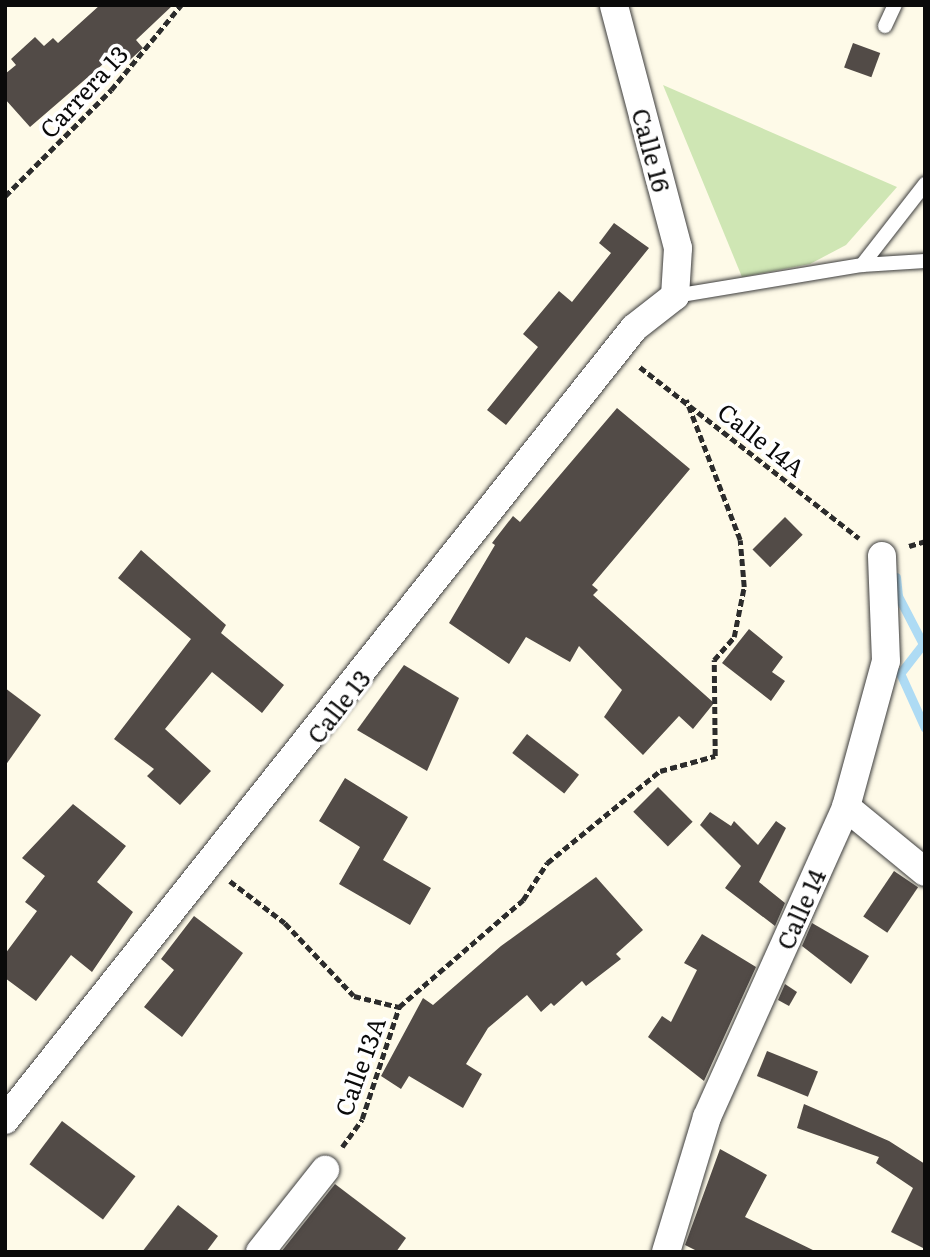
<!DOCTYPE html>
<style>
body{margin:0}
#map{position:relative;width:930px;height:1257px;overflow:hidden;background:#fefae8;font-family:Literata,serif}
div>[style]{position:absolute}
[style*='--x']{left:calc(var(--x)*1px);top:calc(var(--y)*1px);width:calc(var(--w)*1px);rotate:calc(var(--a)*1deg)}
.green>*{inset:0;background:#cfe6b4}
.stream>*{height:9px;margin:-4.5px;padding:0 4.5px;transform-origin:4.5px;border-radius:4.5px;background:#aedbf4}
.building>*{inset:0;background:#524b47;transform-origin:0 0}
.path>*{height:4.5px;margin-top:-2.25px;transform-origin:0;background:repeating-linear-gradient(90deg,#2c2c2c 0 7px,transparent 0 10.5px)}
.roads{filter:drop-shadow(0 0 2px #3d3d3d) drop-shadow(0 0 2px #3d3d3d)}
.lane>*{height:14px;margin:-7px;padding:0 7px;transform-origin:7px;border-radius:7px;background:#fff}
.street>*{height:28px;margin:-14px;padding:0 14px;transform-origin:14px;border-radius:14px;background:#fff}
span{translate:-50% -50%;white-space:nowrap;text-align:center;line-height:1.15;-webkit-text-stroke:7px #fff;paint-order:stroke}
.street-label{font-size:24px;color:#0a0a0a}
.frame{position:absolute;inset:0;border:7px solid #0a0a0a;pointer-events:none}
</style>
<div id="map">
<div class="green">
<div style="clip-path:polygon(663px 85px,897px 187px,846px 245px,810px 264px,742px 277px)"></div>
</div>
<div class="stream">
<div style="--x:896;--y:577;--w:19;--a:84"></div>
<div style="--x:898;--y:596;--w:54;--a:62.5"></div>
<div style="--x:923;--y:644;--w:37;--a:128"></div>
<div style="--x:900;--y:673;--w:60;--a:65.6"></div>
</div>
<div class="building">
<div style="clip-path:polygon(100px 5px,173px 5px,136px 40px,143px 48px,120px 69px,110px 58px,30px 127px,5px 99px,5px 74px,16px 65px,11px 59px,35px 37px,44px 46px,53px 38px,58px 43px)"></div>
<div style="left:853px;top:43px;width:29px;height:26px;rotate:20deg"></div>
<div style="clip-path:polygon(614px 223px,649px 248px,506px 425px,487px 410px,538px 347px,523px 334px,559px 291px,572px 302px,611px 253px,599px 243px)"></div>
<div style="clip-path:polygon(617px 408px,690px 469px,592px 585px,598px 590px,593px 595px,714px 703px,693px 729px,679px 716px,643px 755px,604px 717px,622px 690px,579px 646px,570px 662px,526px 637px,509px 664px,449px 623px,495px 545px,492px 543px,513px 516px,520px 522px)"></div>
<div style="left:785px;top:517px;width:25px;height:46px;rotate:45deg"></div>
<div style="clip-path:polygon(141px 550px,226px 625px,221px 633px,284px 685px,262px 713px,212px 672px,165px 729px,211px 771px,180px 805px,147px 776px,154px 769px,114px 739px,191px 639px,118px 578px)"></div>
<div style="clip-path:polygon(749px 629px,783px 657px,772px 672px,785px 681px,771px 701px,722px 663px)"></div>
<div style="clip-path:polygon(404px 665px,459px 698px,427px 771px,357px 730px)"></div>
<div style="clip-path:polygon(5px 688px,41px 715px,5px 766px)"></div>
<div style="left:527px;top:734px;width:66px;height:24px;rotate:38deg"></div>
<div style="clip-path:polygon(345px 778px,408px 817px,383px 860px,431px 888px,410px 925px,339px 884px,360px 847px,319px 821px)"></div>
<div style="left:658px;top:787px;width:49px;height:35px;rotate:45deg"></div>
<div style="clip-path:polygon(73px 804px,126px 846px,97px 882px,133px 912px,92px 972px,71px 955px,36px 1001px,5px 978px,5px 954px,37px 911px,25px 902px,45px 876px,22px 858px)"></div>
<div style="clip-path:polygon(710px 812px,731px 826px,734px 821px,758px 845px,776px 821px,786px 828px,759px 882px,785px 903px,775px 926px,725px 888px,741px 866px,700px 825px)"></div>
<div style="left:894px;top:871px;width:29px;height:55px;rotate:34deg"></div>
<div style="clip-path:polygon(596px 877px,643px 930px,616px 954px,621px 959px,586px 986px,582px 981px,554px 1006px,551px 1003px,541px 1012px,527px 995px,488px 1028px,466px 1064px,482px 1074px,463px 1108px,409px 1076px,401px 1089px,381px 1076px,423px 998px,433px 1005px,501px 946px)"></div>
<div style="clip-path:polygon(194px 916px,243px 953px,182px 1037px,144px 1007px,174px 970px,161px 959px)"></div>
<div style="clip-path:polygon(812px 923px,869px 956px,851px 984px,802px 946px)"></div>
<div style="clip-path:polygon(702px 934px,756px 967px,704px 1081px,648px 1037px,662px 1016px,671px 1022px,697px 970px,684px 963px)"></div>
<div style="clip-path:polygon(785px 984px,797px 992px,789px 1006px,778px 1000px)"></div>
<div style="left:767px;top:1051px;width:55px;height:27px;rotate:22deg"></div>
<div style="clip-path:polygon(804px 1104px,889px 1141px,925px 1164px,925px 1249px,891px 1232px,913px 1188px,876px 1163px,879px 1157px,797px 1128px)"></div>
<div style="left:62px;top:1121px;width:92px;height:54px;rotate:37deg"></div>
<div style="clip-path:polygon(720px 1149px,767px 1175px,745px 1217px,817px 1252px,699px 1252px,685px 1245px)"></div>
<div style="clip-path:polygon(335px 1184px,406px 1238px,396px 1252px,281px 1252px)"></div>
<div style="clip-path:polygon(178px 1205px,218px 1236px,206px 1252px,142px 1252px)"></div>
</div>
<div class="path">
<div style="--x:5;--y:196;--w:150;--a:-45"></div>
<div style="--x:111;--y:90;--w:110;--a:-50.5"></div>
<div style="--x:640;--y:367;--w:278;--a:38"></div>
<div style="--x:909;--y:546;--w:17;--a:-17"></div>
<div style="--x:230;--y:881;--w:69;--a:37.4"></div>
<div style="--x:285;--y:923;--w:100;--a:46.6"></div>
<div style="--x:354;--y:996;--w:46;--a:13.7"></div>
<div style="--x:342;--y:1147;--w:34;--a:-54"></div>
<div style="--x:362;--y:1119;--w:118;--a:-71.7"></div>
<div style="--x:399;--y:1007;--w:164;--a:-40.8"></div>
<div style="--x:523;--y:900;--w:44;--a:-57"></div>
<div style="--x:547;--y:863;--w:146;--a:-39.2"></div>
<div style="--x:660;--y:771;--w:57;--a:-15.3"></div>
<div style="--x:715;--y:756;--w:96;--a:-90.6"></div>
<div style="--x:714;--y:660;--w:30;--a:-49"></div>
<div style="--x:734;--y:637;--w:51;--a:-78.7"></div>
<div style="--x:744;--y:587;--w:47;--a:-94.9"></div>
<div style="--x:740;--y:540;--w:150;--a:-111.1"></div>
</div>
<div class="roads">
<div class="lane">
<div style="--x:885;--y:26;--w:23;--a:-65"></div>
<div style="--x:862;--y:265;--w:103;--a:-52.1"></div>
<div style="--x:675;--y:296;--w:190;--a:-9.4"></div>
<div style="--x:862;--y:265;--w:63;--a:-3.6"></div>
</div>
<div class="street">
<div style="--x:846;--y:807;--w:102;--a:39.4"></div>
<div style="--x:5;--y:1120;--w:1011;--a:-51.54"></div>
<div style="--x:634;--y:328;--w:52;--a:-38"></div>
<div style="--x:675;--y:296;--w:48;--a:-86.4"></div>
<div style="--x:678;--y:248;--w:251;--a:-104.8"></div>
<div style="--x:260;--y:1252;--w:105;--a:-51.6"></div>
<div style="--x:666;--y:1252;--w:141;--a:-73.1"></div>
<div style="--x:707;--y:1117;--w:340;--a:-65.8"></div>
<div style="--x:846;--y:807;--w:151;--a:-74.7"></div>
<div style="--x:886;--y:661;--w:105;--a:-92.2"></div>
</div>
</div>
<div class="street-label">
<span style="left:83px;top:91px;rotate:-47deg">Carrera 13</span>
<span style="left:652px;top:150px;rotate:75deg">Calle 16</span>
<span style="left:762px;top:439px;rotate:38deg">Calle 14A</span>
<span style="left:338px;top:706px;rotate:-52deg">Calle 13</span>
<span style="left:800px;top:909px;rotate:-66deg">Calle 14</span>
<span style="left:359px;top:1066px;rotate:-70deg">Calle 13A</span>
</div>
<div class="frame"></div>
</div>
